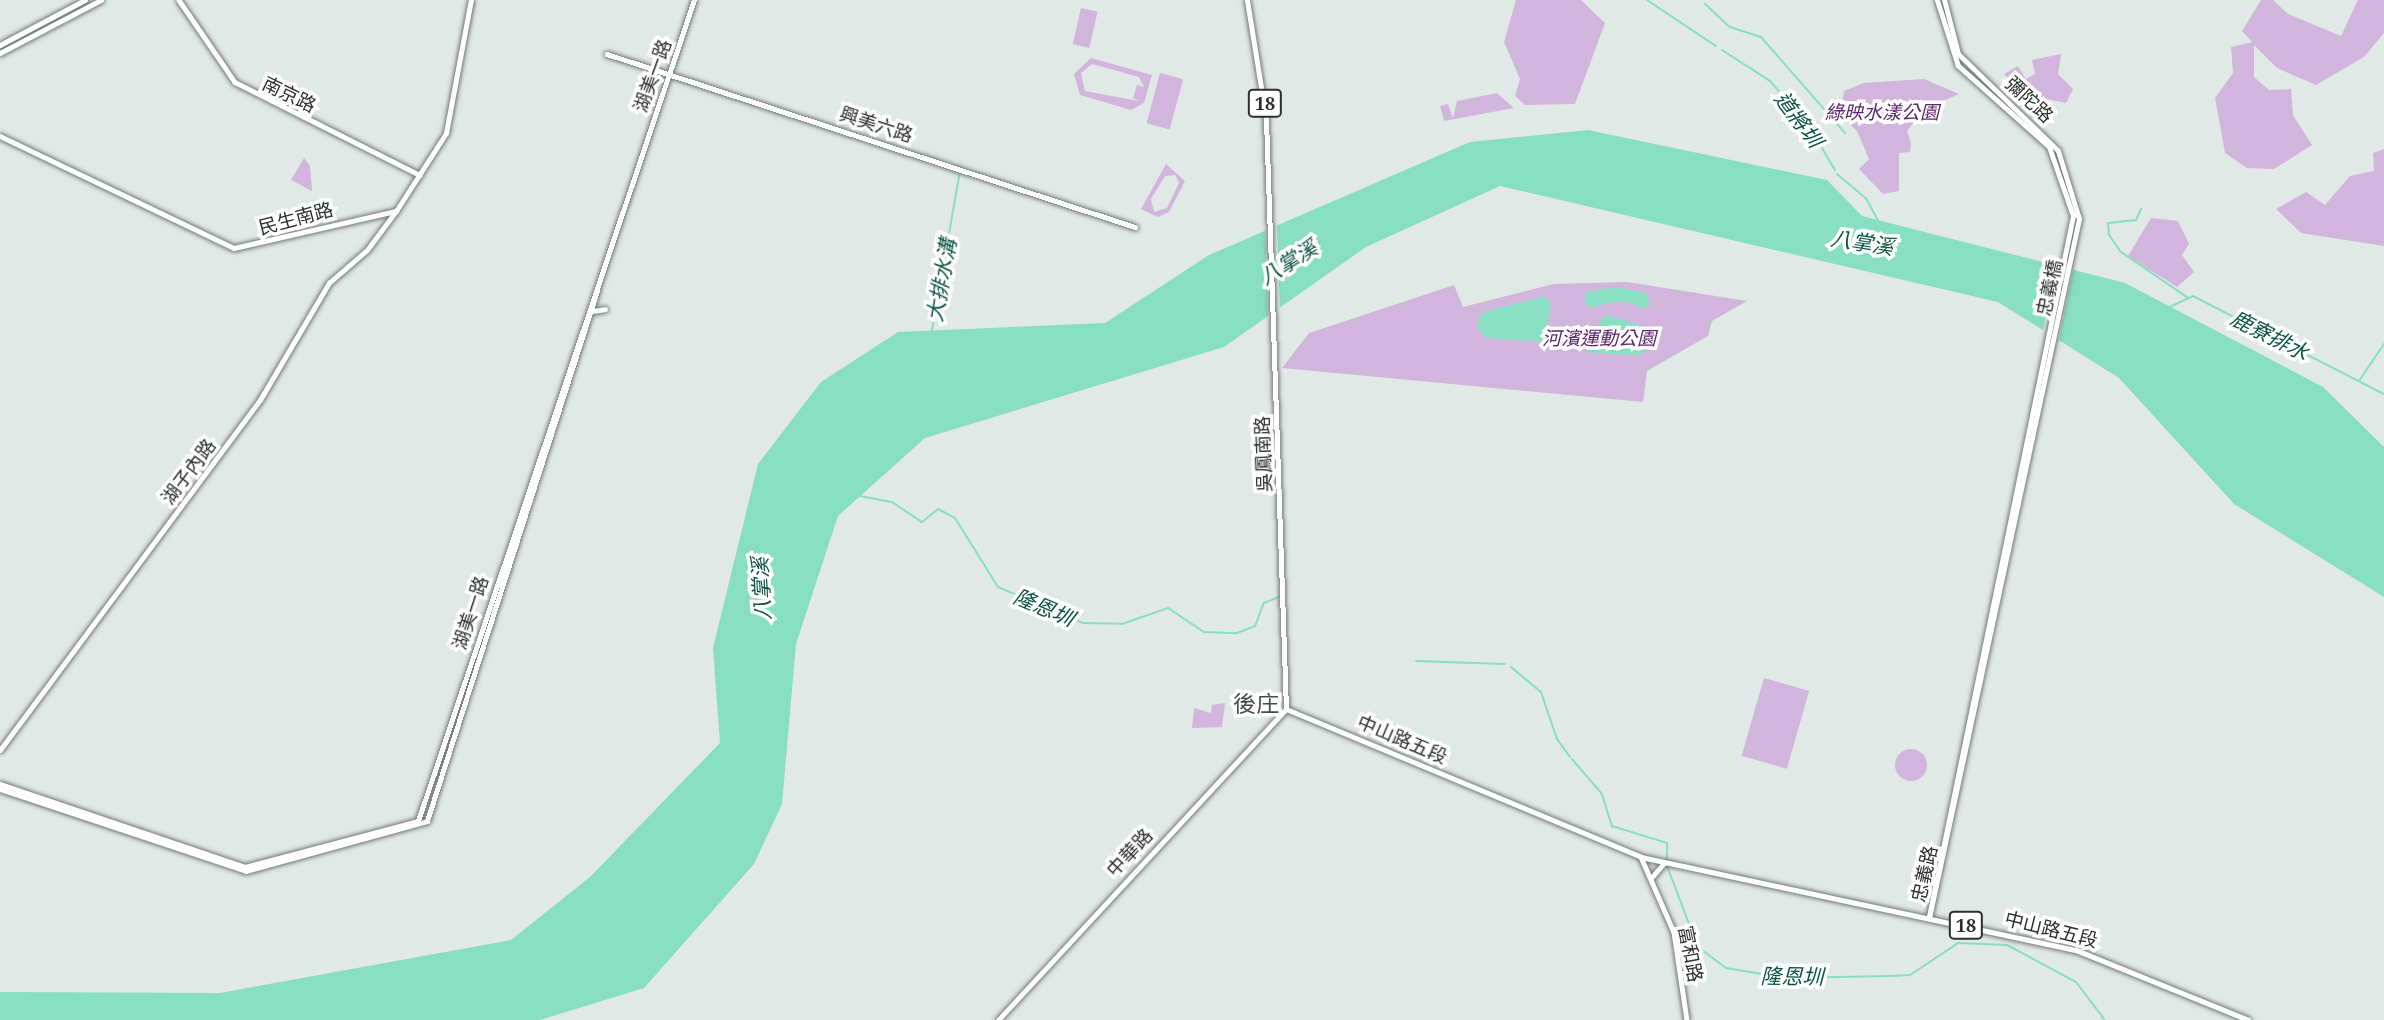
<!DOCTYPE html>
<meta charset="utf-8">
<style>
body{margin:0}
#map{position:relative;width:2384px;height:1020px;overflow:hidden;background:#e1e9e6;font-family:"Noto Serif","Noto Sans TC",serif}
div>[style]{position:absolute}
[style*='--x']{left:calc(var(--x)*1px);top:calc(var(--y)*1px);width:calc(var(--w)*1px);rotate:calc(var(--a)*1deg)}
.green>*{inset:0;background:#d2b5dc;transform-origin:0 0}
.round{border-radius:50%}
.water>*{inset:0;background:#87dec0}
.pier>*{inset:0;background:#e1e9e6}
.stream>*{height:2px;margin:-1px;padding:0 1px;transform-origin:1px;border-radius:1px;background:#87dec0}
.roads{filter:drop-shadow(0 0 2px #737a77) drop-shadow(0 0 2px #737a77)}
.minor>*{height:4.5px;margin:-2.25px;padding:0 2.25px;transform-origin:2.25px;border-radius:2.25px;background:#fff}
.major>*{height:5px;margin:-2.5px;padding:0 2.5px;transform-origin:2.5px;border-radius:2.5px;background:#fff}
span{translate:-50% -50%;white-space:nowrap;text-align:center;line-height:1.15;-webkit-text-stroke:7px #fff;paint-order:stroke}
.shield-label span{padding:2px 5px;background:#fff;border:2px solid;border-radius:5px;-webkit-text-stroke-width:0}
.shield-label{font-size:18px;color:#2c2f2e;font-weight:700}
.street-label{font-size:19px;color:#2c2f2e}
.park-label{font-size:19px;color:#5b256b;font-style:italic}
.water-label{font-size:21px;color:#0a5441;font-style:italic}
.quarter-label{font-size:23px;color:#454c4a}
</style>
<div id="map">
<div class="green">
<div style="clip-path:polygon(1516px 0,1581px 0,1605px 23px,1575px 104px,1525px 105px,1515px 96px,1520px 79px,1504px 42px)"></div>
<div style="clip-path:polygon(2261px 0,2273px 0,2288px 14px,2341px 36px,2358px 0,2384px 0,2384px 33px,2364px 57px,2316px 85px,2277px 68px,2254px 45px,2254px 77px,2269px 90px,2291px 89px,2293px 115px,2312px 145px,2274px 169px,2247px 168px,2225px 153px,2215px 98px,2233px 73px,2231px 47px,2252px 42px,2242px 31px)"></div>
<div style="left:1081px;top:8px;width:17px;height:37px;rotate:13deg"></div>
<div style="clip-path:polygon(2061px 54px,2058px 74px,2073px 89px,2066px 103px,2027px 95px,2004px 74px,2018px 66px,2026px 79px,2035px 74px,2032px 60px)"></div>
<div style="clip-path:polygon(evenodd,1091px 58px,1152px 75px,1144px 103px,1131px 110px,1080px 95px,1074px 74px,1091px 58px,1092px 64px,1139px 77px,1144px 87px,1137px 85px,1133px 98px,1139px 101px,1085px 91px,1081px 73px,1092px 64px)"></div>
<div style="left:1160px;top:73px;width:24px;height:52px;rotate:15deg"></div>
<div style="clip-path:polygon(1924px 79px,1959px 94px,1923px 110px,1907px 131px,1911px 143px,1910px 152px,1899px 153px,1899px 191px,1883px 194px,1859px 169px,1869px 159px,1857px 131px,1840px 115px,1844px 91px,1864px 83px)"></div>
<div style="clip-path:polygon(1497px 93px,1514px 108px,1444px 121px,1440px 106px,1448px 104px,1453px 118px,1457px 101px)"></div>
<div style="clip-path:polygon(2384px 149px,2384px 246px,2301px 233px,2276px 209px,2306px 192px,2325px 205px,2350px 176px,2374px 171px,2373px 153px)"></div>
<div style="clip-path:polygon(304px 158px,310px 166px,312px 191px,291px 180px)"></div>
<div style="clip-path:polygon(evenodd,1166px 164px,1185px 181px,1169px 212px,1158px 217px,1141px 209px,1166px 164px,1175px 175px,1179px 183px,1167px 208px,1154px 212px,1151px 199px,1165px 176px,1175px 175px)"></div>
<div style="clip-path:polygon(2151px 218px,2178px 221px,2189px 244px,2182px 255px,2194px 272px,2177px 287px,2128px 256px)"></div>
<div style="clip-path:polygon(1627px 282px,1747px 301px,1712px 321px,1708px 336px,1647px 371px,1643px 402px,1282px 368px,1309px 333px,1454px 285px,1463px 307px,1554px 284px)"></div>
<div style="left:1764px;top:678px;width:47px;height:81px;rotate:16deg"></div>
<div style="clip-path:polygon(1225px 703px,1222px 727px,1192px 728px,1194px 708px,1211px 713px,1212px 705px)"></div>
<div class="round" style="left:1895px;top:749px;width:32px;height:32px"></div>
</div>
<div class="water">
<div style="clip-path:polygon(1588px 130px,1827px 180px,1862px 216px,2125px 283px,2323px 387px,2384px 447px,2384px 597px,2234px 504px,2119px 378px,1998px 302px,1500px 186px,1366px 247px,1224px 347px,925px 438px,838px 516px,796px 644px,782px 804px,754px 864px,644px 988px,540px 1020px,0 1020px,0 992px,220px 993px,511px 940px,590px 877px,720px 743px,713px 648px,758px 464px,821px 382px,898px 332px,1105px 323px,1209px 255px,1470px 142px)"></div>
<div style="clip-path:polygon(1616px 287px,1646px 293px,1650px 304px,1646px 309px,1623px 301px,1590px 307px,1585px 303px,1586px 292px)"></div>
<div style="clip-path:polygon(1544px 297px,1551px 302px,1545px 342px,1487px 338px,1477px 328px,1480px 315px,1493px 309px)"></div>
<div style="clip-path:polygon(1605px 315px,1647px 327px,1658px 342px,1640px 355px,1590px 353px,1585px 345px)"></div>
</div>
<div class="pier">
<div style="clip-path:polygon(1277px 222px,1280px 312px,1268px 321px,1265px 227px)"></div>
<div style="clip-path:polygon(2058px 262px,2074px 266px,2058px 344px,2042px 334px)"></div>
</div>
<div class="stream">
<div style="--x:1647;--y:0;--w:83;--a:33.7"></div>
<div style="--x:1705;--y:4;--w:34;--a:43"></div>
<div style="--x:1730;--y:27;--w:33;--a:18"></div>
<div style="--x:1761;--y:37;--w:128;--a:48.8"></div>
<div style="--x:1722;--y:50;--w:57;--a:32.9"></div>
<div style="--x:1770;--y:81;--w:56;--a:48.6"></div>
<div style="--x:1807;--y:123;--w:55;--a:59.2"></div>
<div style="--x:1837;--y:174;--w:38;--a:40"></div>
<div style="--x:1866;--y:198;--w:26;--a:62"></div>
<div style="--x:2141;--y:209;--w:12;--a:114"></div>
<div style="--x:2136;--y:220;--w:28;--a:174"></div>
<div style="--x:2108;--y:223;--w:12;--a:85"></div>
<div style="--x:2109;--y:235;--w:21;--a:55"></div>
<div style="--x:2121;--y:252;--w:80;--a:34.3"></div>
<div style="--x:2170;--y:307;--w:25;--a:-26"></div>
<div style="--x:2193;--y:296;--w:215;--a:27.2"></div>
<div style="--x:932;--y:330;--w:160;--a:-80"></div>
<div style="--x:2359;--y:381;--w:45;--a:-56"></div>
<div style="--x:860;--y:496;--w:33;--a:11"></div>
<div style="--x:892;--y:502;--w:36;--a:34"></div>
<div style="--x:922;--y:522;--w:21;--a:-39"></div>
<div style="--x:938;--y:509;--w:19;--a:28"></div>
<div style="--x:955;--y:518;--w:81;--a:58.1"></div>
<div style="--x:998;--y:587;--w:92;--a:23"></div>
<div style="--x:1083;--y:623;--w:39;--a:1"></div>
<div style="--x:1122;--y:624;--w:49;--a:-19.2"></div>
<div style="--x:1168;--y:608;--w:43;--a:33.7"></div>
<div style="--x:1204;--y:632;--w:33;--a:2"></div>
<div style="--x:1237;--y:633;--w:19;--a:-21"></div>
<div style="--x:1255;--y:626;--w:25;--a:-69"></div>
<div style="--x:1264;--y:603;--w:16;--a:-22"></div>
<div style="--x:1416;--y:661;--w:89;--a:1.9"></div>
<div style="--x:1511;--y:667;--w:39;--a:40"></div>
<div style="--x:1541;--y:692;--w:50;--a:71.2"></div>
<div style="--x:1557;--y:739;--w:22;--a:54"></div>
<div style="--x:1572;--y:759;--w:46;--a:49.4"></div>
<div style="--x:1602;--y:794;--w:34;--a:73"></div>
<div style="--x:1612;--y:826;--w:58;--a:17.2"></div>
<div style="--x:1667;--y:843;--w:18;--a:90"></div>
<div style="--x:1667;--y:866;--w:87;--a:69.1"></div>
<div style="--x:1698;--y:947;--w:35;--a:37"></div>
<div style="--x:1726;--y:968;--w:60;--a:9.6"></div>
<div style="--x:1785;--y:978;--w:106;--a:-1.1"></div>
<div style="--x:1891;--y:976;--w:19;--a:-3"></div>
<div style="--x:1910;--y:975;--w:58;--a:-33.7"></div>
<div style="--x:1958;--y:943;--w:49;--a:2.3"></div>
<div style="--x:2007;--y:945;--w:78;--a:28.2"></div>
<div style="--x:2076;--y:982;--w:48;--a:52.7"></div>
</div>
<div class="roads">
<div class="minor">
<div style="--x:179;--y:0;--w:99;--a:55.7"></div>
<div style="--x:235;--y:82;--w:207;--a:26.7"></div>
<div style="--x:0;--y:45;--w:96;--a:-27.9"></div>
<div style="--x:0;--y:53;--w:114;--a:-27.7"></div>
<div style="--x:607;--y:54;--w:556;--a:18.14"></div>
<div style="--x:593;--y:311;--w:12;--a:-9"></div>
<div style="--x:0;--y:750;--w:436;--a:-53.4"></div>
<div style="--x:260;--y:400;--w:136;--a:-59.5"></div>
<div style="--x:329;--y:283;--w:50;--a:-41"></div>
<div style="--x:367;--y:250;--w:49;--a:-53.4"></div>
<div style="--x:0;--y:784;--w:259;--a:18.7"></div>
<div style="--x:245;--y:867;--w:179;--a:-14.9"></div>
<div style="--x:418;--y:821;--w:866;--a:-71.42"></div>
<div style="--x:0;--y:789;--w:259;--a:18.4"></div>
<div style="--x:246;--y:871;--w:188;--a:-15.4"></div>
<div style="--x:427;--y:821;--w:557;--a:-72.22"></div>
<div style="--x:1641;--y:857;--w:82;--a:66.3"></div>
<div style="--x:1674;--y:932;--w:89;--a:81.6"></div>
<div style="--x:1652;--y:877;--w:18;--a:-49"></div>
<div style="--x:1929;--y:917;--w:716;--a:-78.39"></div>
<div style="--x:2073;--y:216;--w:73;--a:-109.2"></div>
<div style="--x:2049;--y:147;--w:122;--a:-138.3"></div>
<div style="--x:1958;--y:66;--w:69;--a:-107.7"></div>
<div style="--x:1929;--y:918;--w:715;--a:-77.89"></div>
<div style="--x:2079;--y:219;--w:71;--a:-107.2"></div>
<div style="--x:2058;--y:151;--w:139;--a:-135.9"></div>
<div style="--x:1958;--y:54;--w:56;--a:-104.5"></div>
</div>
<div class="major">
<div style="--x:1247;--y:0;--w:121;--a:80.9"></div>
<div style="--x:1266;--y:119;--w:590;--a:88.06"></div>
<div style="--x:0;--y:136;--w:259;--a:25.6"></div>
<div style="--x:234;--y:248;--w:166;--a:-12.9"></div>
<div style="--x:396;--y:211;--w:93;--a:-57.3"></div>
<div style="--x:446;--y:133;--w:135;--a:-79.4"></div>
<div style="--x:1286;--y:709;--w:385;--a:22.6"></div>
<div style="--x:1641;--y:857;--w:445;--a:12.1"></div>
<div style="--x:2076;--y:950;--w:186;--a:22.1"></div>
<div style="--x:998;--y:1020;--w:424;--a:-47.2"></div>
</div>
</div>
<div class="shield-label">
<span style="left:1265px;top:103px">18</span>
<span style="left:1966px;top:925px">18</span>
</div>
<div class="street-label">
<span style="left:653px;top:76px;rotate:-70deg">湖美一路</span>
<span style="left:289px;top:95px;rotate:26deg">南京路</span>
<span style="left:2029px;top:100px;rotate:43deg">彌陀路</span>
<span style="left:876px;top:125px;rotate:18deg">興美六路</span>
<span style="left:296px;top:219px;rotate:-15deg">民生南路</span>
<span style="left:2050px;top:288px;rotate:-78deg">忠義橋</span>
<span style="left:1264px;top:454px;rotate:-92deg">吳鳳南路</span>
<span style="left:189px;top:472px;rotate:-53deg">湖子內路</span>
<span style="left:471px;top:613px;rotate:-72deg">湖美一路</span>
<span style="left:1402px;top:740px;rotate:23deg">中山路五段</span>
<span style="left:1130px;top:853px;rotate:-47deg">中華路</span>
<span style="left:1925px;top:874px;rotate:-77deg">忠義路</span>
<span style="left:2051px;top:930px;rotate:14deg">中山路五段</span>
<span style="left:1690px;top:954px;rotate:79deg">富和路</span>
</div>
<div class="park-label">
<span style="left:1882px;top:113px">綠映水漾公園</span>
<span style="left:1599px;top:339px">河濱運動公園</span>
</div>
<div class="water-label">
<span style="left:1799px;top:119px;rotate:53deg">道將圳</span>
<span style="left:1862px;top:242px;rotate:9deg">八掌溪</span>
<span style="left:1288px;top:262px;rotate:-32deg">八掌溪</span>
<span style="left:941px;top:280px;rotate:-80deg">大排水溝</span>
<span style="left:2270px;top:335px;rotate:27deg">鹿寮排水</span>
<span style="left:761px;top:589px;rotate:-93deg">八掌溪</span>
<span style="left:1044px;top:607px;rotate:23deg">隆恩圳</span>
<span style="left:1792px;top:976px;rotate:1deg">隆恩圳</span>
</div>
<div class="quarter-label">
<span style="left:1256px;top:703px">後庄</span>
</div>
</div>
